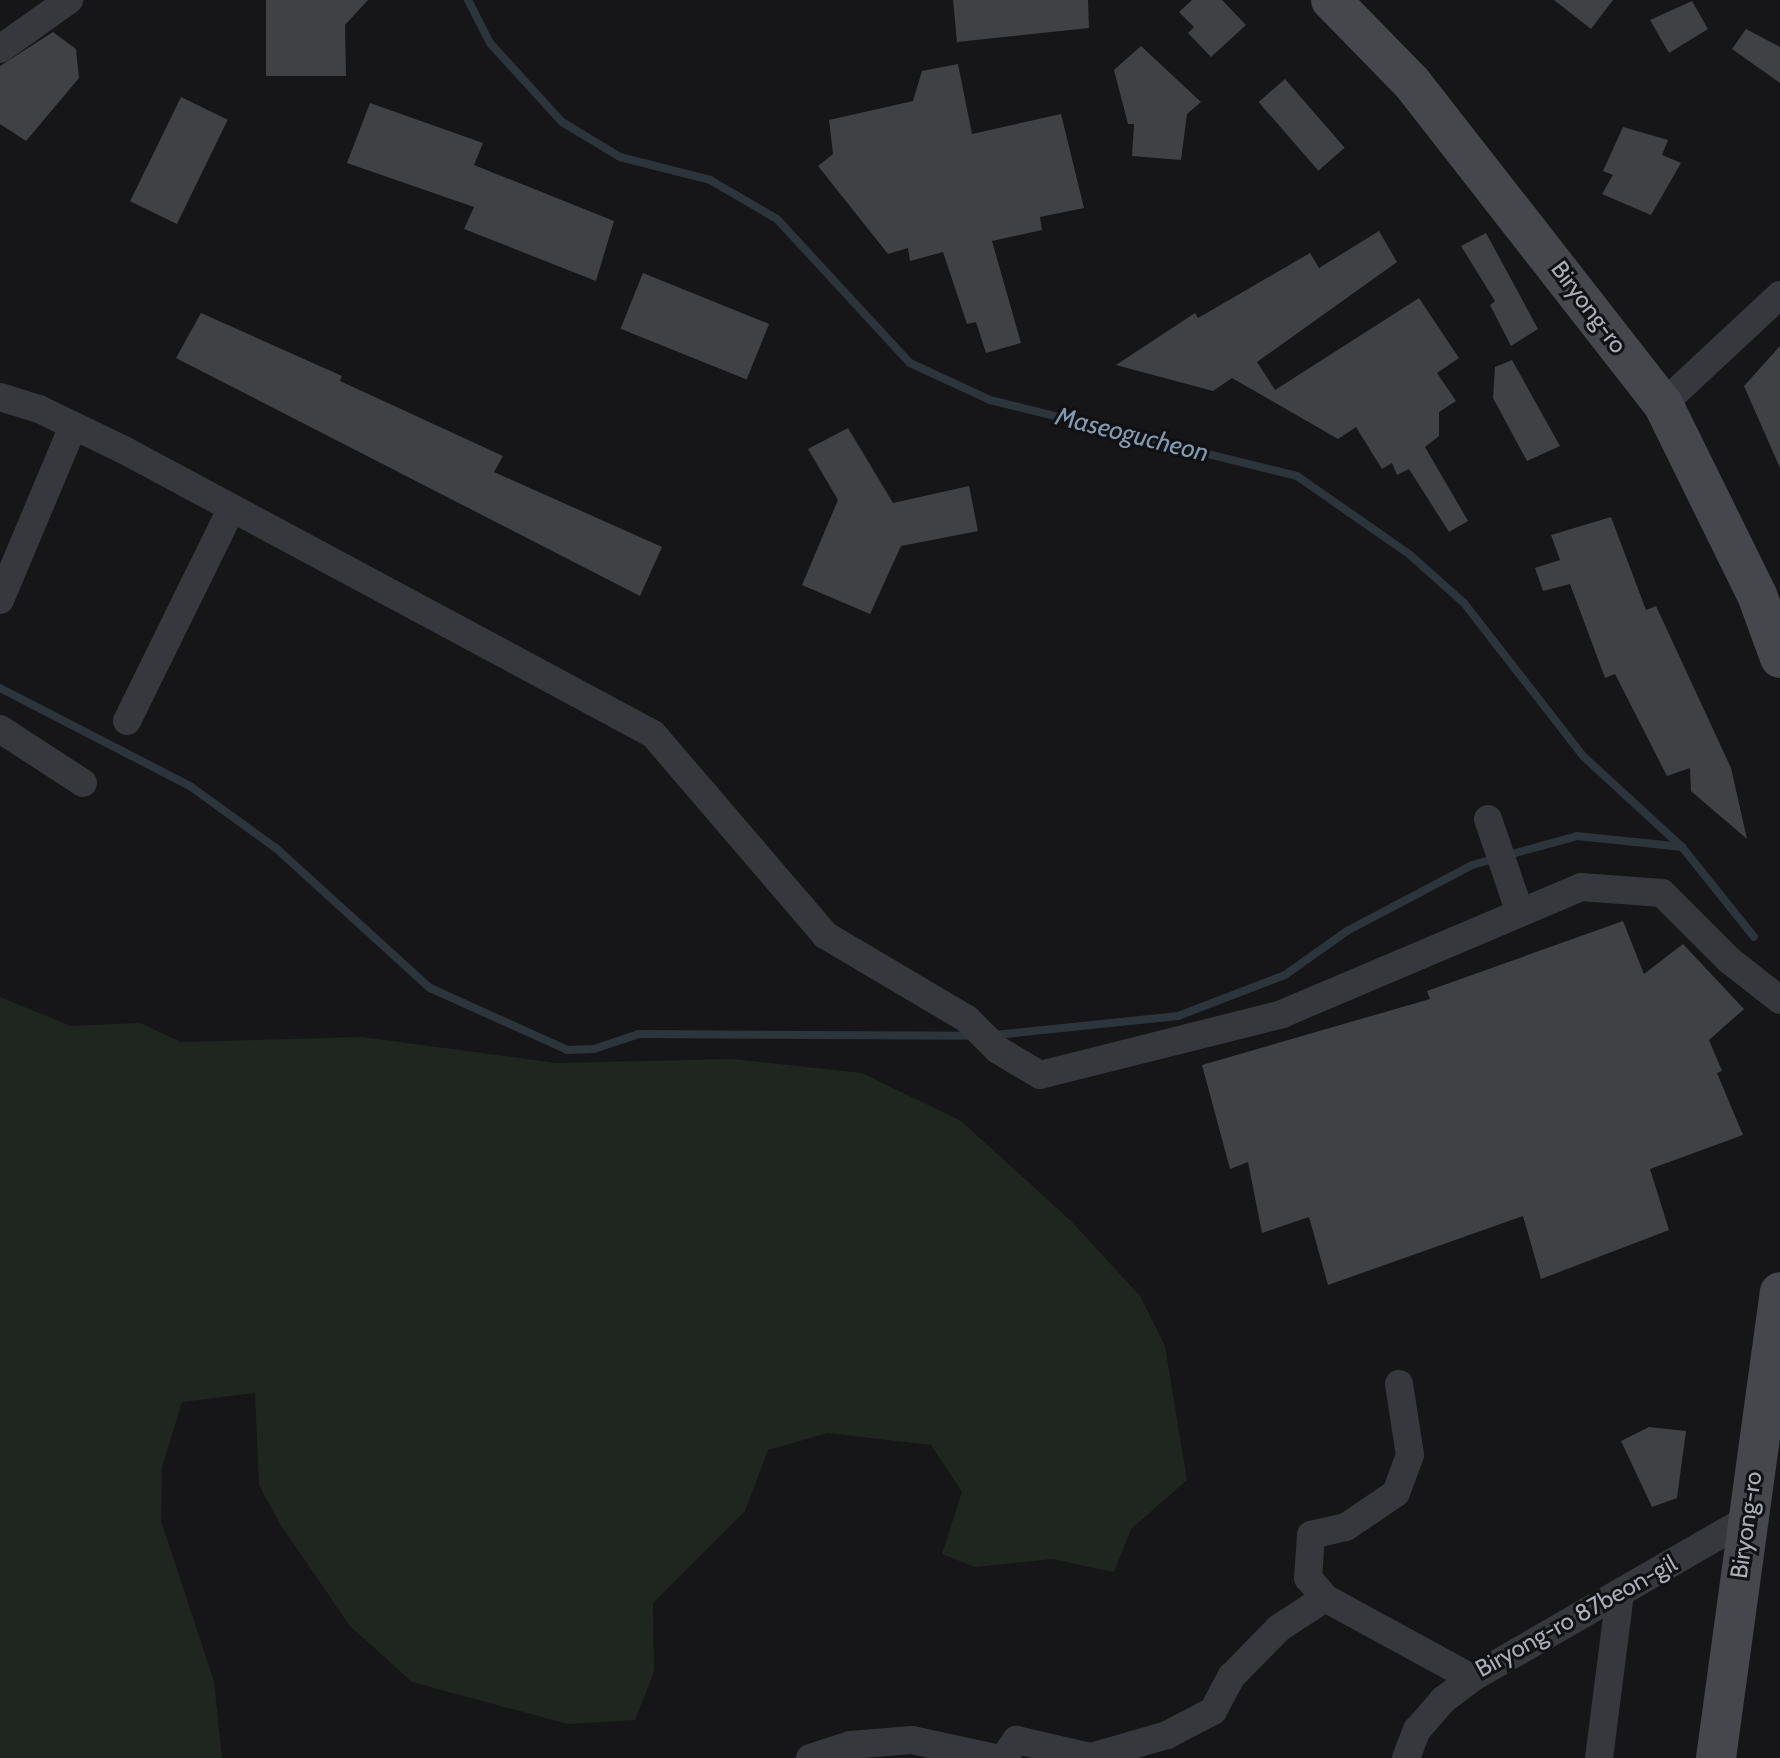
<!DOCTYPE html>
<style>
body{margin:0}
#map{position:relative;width:1780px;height:1758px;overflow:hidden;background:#161618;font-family:Cabin,sans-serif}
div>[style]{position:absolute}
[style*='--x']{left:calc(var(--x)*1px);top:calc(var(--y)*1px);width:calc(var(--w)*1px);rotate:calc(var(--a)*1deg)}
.green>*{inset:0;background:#1e261f}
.stream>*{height:8px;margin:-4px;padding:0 4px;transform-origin:4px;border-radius:4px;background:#2c353c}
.building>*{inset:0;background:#404145;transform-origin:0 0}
.street>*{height:28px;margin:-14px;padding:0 14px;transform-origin:14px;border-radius:14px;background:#37383d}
.secondary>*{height:40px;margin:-20px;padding:0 20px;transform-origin:20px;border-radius:20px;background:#45474d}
span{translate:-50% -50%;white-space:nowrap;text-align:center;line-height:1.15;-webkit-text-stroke:6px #111113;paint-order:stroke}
.street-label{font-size:24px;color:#a8adb8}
.water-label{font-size:26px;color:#7f9bb3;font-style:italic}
</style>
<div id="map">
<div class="green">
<div style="clip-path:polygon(0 997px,71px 1026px,140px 1023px,181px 1042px,362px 1037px,557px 1063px,733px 1059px,862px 1073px,961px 1121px,1072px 1222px,1140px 1296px,1165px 1346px,1187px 1480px,1131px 1529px,1114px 1572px,1052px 1559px,975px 1567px,942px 1554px,962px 1492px,931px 1445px,828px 1433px,768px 1450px,745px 1511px,653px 1603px,654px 1672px,635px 1720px,568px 1724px,412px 1682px,350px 1626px,280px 1524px,259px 1485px,255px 1393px,182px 1402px,162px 1467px,161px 1521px,214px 1681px,222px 1758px,0 1758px)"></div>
</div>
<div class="stream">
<div style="--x:468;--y:0;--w:48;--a:62.9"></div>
<div style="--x:490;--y:43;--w:107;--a:47.7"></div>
<div style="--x:562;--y:122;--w:68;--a:31.1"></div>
<div style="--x:620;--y:157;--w:93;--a:14.3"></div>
<div style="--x:710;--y:180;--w:78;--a:30.2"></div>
<div style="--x:777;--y:219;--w:196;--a:47.3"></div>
<div style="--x:910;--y:363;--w:88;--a:24.8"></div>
<div style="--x:990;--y:400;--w:316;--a:13.9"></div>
<div style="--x:1297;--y:476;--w:136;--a:34.9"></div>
<div style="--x:1409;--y:554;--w:74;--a:41.7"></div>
<div style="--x:1464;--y:603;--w:194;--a:52.1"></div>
<div style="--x:1583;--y:756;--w:134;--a:42.6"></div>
<div style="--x:1682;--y:847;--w:115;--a:51.3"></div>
<div style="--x:0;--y:688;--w:214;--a:27.3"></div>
<div style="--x:190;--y:786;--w:107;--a:35.9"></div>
<div style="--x:277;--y:849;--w:207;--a:42.3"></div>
<div style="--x:430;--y:988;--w:150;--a:24.3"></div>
<div style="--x:567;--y:1050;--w:27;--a:-2"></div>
<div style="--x:594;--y:1049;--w:47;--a:-18.4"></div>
<div style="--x:639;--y:1034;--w:334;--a:0.3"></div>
<div style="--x:995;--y:1035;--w:184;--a:-5.9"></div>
<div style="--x:1178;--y:1016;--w:115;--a:-21"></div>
<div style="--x:1285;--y:975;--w:76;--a:-35.4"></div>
<div style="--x:1347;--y:931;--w:141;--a:-27.8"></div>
<div style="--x:1472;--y:865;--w:109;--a:-15.4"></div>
<div style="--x:1577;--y:836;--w:106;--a:6"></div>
</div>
<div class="building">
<div style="clip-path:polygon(266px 0,368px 0,345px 25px,346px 76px,266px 76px)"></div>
<div style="clip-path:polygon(953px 0,1088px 0,1089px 28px,957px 42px)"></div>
<div style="clip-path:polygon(1192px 0,1222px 0,1246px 25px,1211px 57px,1188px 33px,1194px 27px,1179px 12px)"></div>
<div style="clip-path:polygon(1554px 0,1613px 0,1591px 29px)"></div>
<div style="clip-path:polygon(1692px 1px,1708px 29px,1669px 53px,1650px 20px)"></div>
<div style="clip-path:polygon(1746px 29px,1780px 47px,1780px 83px,1732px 49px)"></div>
<div style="clip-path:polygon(53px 32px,76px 49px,79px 78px,26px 141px,0 124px,0 66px)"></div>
<div style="clip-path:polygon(1141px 46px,1201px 102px,1187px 114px,1181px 160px,1132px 156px,1134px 124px,1128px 124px,1114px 70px)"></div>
<div style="clip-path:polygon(958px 64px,972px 134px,1061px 114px,1084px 208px,1040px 217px,1042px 230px,992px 241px,1021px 343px,986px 353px,976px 322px,967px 324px,943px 252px,910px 261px,908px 248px,888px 254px,818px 166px,833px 154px,829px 120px,913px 101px,922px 71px)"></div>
<div style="left:1285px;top:79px;width:91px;height:35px;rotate:49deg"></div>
<div style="left:181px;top:97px;width:52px;height:116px;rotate:26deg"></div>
<div style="clip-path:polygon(370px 103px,483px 143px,474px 165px,614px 221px,596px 281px,464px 229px,474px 207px,347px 163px)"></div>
<div style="clip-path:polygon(1623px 127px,1668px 140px,1662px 155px,1681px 163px,1651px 215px,1602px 194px,1613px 175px,1603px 171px)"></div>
<div style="clip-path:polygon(1379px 231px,1397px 262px,1257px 362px,1275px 390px,1419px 298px,1459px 358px,1437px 373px,1456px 401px,1439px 412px,1439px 436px,1425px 447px,1468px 521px,1449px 532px,1409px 469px,1397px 475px,1392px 463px,1382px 469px,1356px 427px,1338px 439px,1232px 378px,1213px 391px,1116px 365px,1195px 313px,1198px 318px,1310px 253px,1319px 268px)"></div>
<div style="clip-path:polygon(1486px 233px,1538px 329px,1511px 346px,1490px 305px,1495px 301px,1461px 246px)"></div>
<div style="left:643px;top:273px;width:136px;height:60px;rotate:22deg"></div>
<div style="clip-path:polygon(201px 313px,342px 376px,340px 381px,503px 456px,494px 472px,662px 547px,640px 596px,176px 358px)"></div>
<div style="clip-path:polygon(1780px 346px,1780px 468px,1744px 386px)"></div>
<div style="clip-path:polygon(1512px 360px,1560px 446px,1527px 461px,1493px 398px,1495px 367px)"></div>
<div style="clip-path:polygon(848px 428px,893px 503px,969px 486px,978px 531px,901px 546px,870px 614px,802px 585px,838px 500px,808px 449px)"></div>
<div style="clip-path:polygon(1611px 517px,1646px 610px,1656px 606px,1731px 768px,1747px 839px,1691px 791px,1690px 768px,1667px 776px,1615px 674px,1605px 678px,1570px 584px,1543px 591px,1535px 568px,1560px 560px,1551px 535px)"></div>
<div style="clip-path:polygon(1623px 921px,1644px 974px,1683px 944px,1744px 1009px,1709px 1040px,1722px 1071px,1717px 1073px,1743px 1135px,1650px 1169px,1669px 1230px,1541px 1279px,1523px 1216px,1328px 1285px,1309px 1217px,1262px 1233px,1248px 1162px,1230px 1169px,1202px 1065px,1430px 999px,1427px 991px)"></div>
<div style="clip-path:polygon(1649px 1427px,1686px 1431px,1677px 1498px,1652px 1507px,1621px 1441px)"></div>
</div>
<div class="street">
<div style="--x:0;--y:49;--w:85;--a:-35.4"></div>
<div style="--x:0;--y:397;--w:41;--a:17.1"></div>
<div style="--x:39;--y:409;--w:94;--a:25.8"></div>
<div style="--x:124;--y:450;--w:600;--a:28.23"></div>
<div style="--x:653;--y:734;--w:265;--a:49.4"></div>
<div style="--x:825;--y:935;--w:165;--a:30.6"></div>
<div style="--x:967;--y:1019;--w:44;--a:45"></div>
<div style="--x:998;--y:1050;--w:49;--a:30.8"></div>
<div style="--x:1040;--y:1075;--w:250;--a:-14.1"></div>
<div style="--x:1282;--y:1014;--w:325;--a:-23"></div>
<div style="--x:1581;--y:887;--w:81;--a:4.2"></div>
<div style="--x:1662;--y:893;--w:95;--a:45"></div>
<div style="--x:1729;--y:960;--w:65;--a:38.1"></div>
<div style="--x:1663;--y:404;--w:160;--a:-43"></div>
<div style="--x:0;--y:600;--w:189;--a:-67.2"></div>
<div style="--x:127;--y:721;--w:237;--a:-63.8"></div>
<div style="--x:0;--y:729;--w:99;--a:33"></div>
<div style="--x:1488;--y:819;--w:96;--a:71.2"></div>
<div style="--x:1325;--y:1598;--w:26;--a:-130"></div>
<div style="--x:1308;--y:1578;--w:43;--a:-86"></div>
<div style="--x:1311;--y:1535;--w:36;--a:-13"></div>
<div style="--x:1346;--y:1527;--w:60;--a:-34.2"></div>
<div style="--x:1396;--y:1493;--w:40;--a:-69.8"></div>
<div style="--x:1410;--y:1455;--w:72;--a:-98.8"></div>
<div style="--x:810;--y:1758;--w:42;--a:-18"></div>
<div style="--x:850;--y:1745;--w:62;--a:-4.6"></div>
<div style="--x:912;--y:1740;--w:85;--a:12.2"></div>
<div style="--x:1004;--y:1758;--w:22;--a:-56"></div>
<div style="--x:1016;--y:1740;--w:77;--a:12.8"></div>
<div style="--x:1091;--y:1757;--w:79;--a:-16.1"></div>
<div style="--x:1167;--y:1735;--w:52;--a:-27.6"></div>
<div style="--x:1213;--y:1711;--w:40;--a:-62"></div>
<div style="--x:1232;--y:1676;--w:67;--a:-45.6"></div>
<div style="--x:1279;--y:1628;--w:55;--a:-33.1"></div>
<div style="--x:1325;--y:1598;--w:167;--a:28.6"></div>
<div style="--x:1406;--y:1758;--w:30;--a:-69"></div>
<div style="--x:1417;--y:1730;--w:40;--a:-49"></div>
<div style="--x:1443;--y:1700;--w:36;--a:-37"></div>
<div style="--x:1472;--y:1678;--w:318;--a:-30"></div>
<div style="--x:1599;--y:1758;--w:164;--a:-82.7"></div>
</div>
<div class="secondary">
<div style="--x:1331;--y:0;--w:116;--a:45.7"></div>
<div style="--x:1412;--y:83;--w:407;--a:52"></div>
<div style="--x:1663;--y:404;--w:213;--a:63.8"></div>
<div style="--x:1757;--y:595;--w:67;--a:69.9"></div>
<div style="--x:1716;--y:1758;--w:470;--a:-82.2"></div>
</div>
<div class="street-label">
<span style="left:1589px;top:307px;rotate:53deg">Biryong-ro</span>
<span style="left:1746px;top:1525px;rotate:-82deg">Biryong-ro</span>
<span style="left:1576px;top:1616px;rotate:-29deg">Biryong-ro 87beon-gil</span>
</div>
<div class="water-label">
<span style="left:1132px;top:435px;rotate:14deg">Maseogucheon</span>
</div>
</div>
